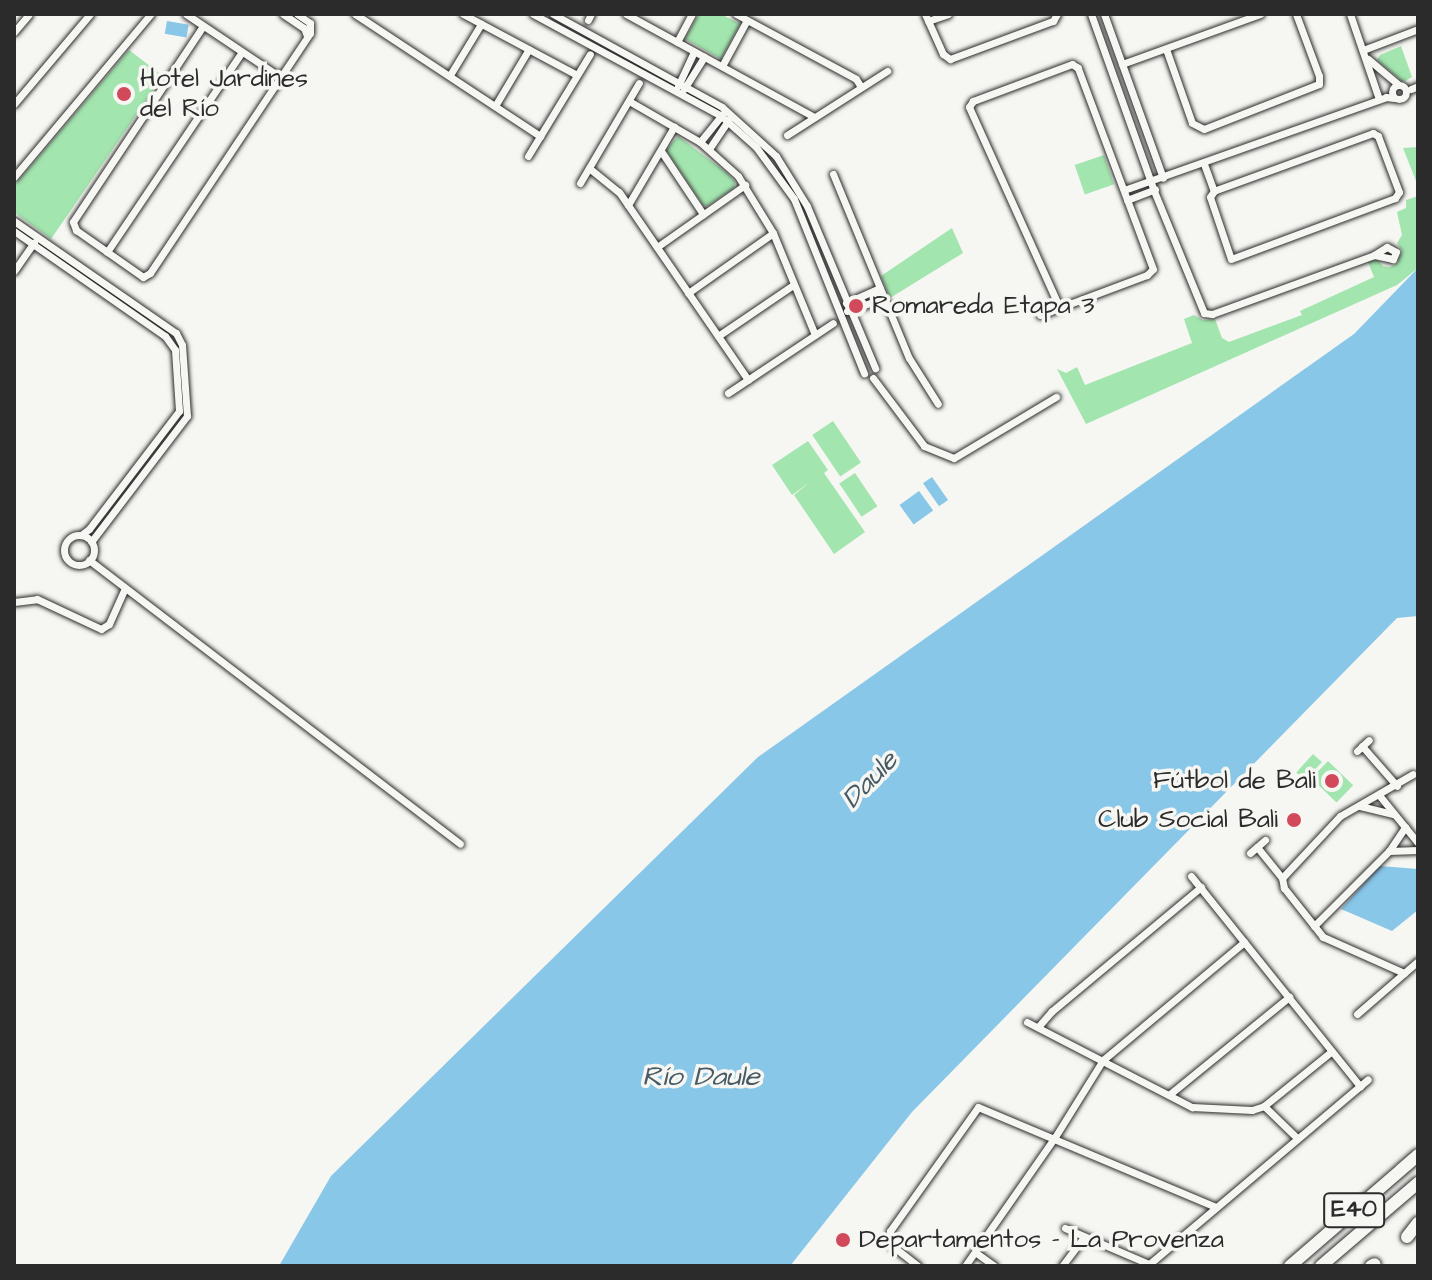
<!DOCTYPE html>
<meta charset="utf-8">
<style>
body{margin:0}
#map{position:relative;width:1432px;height:1280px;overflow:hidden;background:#f6f6f2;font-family:"Architects Daughter",sans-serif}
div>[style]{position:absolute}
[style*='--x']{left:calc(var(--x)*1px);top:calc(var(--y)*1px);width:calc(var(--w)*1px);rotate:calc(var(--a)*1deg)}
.green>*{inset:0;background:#a3e5af;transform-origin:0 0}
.water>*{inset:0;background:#89c7e9;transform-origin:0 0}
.roads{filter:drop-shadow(0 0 2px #2b2b2b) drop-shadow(0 0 2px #2b2b2b)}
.minor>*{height:7px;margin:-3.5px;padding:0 3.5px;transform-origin:3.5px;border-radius:3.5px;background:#f6f6f2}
.minor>.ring{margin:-3.5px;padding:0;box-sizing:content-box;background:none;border:7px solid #f6f6f2;border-radius:50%}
.trunk>*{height:12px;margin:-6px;padding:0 6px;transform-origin:6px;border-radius:6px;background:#f6f6f2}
.dots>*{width:22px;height:22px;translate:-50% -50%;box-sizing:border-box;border:4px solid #f6f6f2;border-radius:50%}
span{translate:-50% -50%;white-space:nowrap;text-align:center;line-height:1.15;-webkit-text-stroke:7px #f6f6f2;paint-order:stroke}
.shield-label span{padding:2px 6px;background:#f6f6f2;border:2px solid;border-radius:6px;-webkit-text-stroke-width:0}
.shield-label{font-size:24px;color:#2b2b2b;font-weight:700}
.poi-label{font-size:26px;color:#2b2b2b}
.left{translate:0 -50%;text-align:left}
.right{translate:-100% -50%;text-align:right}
.water-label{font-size:28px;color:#475a64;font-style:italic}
.frame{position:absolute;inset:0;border:16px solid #2b2b2b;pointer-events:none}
</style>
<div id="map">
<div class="green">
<div style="clip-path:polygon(699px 14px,721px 14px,740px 24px,721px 59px,685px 39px)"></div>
<div style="clip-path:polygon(1401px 46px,1412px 77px,1403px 82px,1377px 60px,1380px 55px)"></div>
<div style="clip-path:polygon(129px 50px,163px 76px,51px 239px,14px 212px,14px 186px)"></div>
<div style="clip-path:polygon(678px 136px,727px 173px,735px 182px,734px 188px,707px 206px,703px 205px,666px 150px)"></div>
<div style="clip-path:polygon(1418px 147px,1418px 186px,1403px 148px)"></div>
<div style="left:1104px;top:155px;width:31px;height:31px;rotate:71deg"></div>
<div style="clip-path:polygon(1418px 196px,1418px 268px,1397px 285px,1086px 424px,1057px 369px,1066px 373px,1077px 367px,1085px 385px,1192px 343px,1184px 319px,1194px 315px,1203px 320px,1215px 319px,1222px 338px,1229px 342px,1302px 315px,1300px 311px,1374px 277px,1368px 262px,1377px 259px,1383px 266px,1390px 267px,1397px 263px,1402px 251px,1397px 243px,1402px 235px,1397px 212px,1406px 208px,1406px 200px)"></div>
<div style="clip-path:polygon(952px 228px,963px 253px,890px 298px,881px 276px)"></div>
<div style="left:833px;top:421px;width:50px;height:25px;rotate:56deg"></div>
<div style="clip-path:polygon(808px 441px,828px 470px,824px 473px,865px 532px,834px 554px,794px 495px,810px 482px,792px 495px,772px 465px)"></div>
<div style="left:855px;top:473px;width:40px;height:19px;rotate:56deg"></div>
<div style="left:1313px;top:754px;width:12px;height:25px;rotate:42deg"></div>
<div style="left:1328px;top:761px;width:35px;height:24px;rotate:44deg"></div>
</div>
<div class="water">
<div style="left:167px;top:21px;width:22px;height:13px;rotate:10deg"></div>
<div style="clip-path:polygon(1418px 268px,1418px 616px,1397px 618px,912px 1112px,790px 1266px,279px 1266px,331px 1176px,758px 757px,1354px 334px)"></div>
<div style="left:932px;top:477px;width:28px;height:11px;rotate:55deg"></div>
<div style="left:919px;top:491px;width:24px;height:24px;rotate:54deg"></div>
<div style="clip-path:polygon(1380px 866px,1418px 869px,1418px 910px,1392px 931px,1341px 909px)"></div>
</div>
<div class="roads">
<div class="minor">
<div style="--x:186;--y:14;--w:113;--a:33.8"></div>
<div style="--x:283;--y:14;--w:25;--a:34"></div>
<div style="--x:304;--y:28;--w:9;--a:69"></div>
<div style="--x:355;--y:14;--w:222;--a:33.4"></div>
<div style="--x:463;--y:14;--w:129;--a:28.2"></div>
<div style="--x:533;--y:14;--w:213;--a:28.4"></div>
<div style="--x:720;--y:115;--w:48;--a:41.6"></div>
<div style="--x:756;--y:147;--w:64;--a:53.8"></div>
<div style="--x:794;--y:199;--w:188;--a:68.1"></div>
<div style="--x:553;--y:14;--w:193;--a:28.8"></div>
<div style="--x:722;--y:107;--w:73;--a:42.2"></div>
<div style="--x:776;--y:156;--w:59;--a:58.2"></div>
<div style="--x:807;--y:206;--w:176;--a:67.2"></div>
<div style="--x:626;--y:14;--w:214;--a:28.7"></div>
<div style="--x:736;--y:14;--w:136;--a:28.4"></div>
<div style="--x:856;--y:79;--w:9;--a:58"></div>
<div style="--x:925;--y:14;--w:44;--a:65.8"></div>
<div style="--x:943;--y:54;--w:9;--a:36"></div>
<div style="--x:950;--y:59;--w:110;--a:-20.3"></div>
<div style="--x:1053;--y:21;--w:8;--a:-60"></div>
<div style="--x:1091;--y:14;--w:188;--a:70.4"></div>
<div style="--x:1154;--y:191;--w:132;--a:67.7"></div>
<div style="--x:1204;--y:313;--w:8;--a:7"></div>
<div style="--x:1212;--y:314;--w:172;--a:-20"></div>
<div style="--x:1104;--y:14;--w:174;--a:70.2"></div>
<div style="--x:1350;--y:14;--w:90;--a:71.2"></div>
<div style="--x:588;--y:20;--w:7;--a:-63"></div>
<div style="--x:928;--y:21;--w:21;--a:-19"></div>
<div style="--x:203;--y:26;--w:235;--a:123.6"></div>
<div style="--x:73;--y:222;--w:9;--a:69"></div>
<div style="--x:76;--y:230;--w:82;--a:35"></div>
<div style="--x:143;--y:277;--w:8;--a:-30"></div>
<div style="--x:150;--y:273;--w:288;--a:-56.3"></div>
<div style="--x:310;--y:33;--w:10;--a:-90"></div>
<div style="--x:310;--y:23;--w:16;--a:-145"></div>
<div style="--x:14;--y:32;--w:23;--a:-50"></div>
<div style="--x:677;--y:42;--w:32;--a:-62"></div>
<div style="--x:1166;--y:49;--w:78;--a:70.6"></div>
<div style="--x:1192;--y:123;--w:13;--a:27"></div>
<div style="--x:1204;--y:129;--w:123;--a:-21.4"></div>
<div style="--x:1319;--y:84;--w:8;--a:-90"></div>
<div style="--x:1319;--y:76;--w:66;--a:-110.4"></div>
<div style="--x:1363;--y:50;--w:59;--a:-20.9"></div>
<div style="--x:1368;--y:59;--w:39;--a:40"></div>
<div style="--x:1122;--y:64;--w:147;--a:-19.9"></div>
<div style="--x:722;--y:66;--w:52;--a:-61.5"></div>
<div style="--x:450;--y:75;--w:60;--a:-58.7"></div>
<div class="ring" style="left:1392px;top:85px;width:7px;height:7px"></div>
<div style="--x:678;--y:86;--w:38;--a:-65"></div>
<div style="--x:684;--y:89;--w:38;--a:-58"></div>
<div style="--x:1411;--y:89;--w:8;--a:-23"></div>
<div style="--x:629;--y:101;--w:82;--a:30"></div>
<div style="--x:700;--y:142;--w:51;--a:41.8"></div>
<div style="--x:738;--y:176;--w:67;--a:58.4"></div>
<div style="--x:773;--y:233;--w:110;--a:67.6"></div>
<div style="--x:14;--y:104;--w:118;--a:-49.8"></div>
<div style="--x:495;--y:106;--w:66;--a:-59.2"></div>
<div style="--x:787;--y:135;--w:119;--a:-32.6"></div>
<div style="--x:700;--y:142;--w:36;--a:-51"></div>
<div style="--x:709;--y:149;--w:37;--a:-56"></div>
<div style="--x:661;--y:151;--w:76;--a:56.3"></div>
<div style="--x:528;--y:156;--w:119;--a:-58.7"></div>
<div style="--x:1204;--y:164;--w:29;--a:70"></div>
<div style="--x:1214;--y:191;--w:7;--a:124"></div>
<div style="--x:1210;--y:197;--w:65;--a:71.3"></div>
<div style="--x:1231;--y:259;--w:175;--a:-20.4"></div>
<div style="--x:1395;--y:198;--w:7;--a:-56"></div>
<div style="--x:1399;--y:192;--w:60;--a:-110.6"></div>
<div style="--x:1378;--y:136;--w:6;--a:-149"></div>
<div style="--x:1373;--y:133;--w:169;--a:160"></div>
<div style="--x:589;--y:168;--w:38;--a:39"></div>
<div style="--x:619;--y:192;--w:228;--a:55.5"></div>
<div style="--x:833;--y:174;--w:199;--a:67.6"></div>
<div style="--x:909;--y:358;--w:54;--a:57.8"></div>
<div style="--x:14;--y:177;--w:213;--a:-50"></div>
<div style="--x:580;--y:183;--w:116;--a:-59.5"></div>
<div style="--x:1124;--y:190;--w:278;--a:-19.5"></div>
<div style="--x:1386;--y:97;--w:8;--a:7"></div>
<div style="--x:1127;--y:200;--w:30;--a:-21"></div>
<div style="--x:628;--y:205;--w:91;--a:-59.5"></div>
<div style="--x:14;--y:221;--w:197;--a:34.7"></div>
<div style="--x:176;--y:333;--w:13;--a:63"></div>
<div style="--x:182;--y:345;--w:71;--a:86"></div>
<div style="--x:187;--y:416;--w:158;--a:127.3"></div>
<div style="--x:14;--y:231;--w:184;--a:34.8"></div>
<div style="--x:165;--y:336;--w:17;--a:54"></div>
<div style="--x:175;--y:350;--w:61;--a:86.2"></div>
<div style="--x:179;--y:411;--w:148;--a:127.3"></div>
<div style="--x:89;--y:529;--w:10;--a:143"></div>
<div style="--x:657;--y:247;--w:108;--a:-35.2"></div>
<div style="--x:1387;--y:247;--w:10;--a:29"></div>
<div style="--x:1396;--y:252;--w:8;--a:113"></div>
<div style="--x:1393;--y:259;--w:19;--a:-168"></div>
<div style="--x:1374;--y:255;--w:15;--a:-32"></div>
<div style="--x:107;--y:252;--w:241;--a:-56"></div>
<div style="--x:14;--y:271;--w:35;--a:-55"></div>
<div style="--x:688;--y:293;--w:104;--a:-35.2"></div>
<div style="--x:846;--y:303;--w:37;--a:-24"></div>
<div style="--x:847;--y:311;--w:39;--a:-19"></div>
<div style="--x:1040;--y:315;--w:114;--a:-20.5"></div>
<div style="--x:1147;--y:275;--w:8;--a:-45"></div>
<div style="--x:1153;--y:269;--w:215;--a:-110.5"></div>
<div style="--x:1078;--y:68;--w:7;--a:-146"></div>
<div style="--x:1072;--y:64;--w:106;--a:159.5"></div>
<div style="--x:973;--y:101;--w:7;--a:124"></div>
<div style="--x:969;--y:107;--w:218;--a:65.7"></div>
<div style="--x:718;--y:336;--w:91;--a:-34.2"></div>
<div style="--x:873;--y:378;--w:85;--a:53.1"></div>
<div style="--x:924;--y:446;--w:32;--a:22"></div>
<div style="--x:954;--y:458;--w:119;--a:-30.9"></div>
<div style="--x:728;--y:393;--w:126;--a:-33.7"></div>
<div class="ring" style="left:64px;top:535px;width:23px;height:23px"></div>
<div style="--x:89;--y:560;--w:467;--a:37.4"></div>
<div style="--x:14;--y:602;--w:23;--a:-7"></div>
<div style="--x:37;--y:599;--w:71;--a:25.1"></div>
<div style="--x:101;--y:629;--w:9;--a:-32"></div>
<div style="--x:109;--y:624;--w:37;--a:-66"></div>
<div style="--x:1362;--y:746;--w:53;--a:48.8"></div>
<div style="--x:1357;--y:751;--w:16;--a:-43"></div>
<div style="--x:1379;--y:795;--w:62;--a:50.9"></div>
<div style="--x:1360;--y:806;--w:34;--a:14"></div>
<div style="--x:1257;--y:847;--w:40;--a:51"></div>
<div style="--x:1389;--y:851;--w:29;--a:-56"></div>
<div style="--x:1250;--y:853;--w:20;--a:-41"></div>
<div style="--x:1191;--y:876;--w:270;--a:51.2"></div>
<div style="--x:1314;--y:926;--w:106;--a:-45"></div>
<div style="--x:1389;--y:851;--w:29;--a:-2"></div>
<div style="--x:1404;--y:973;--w:89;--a:-156"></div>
<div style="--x:1323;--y:937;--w:63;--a:-128.5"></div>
<div style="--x:1284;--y:888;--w:10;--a:-101"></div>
<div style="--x:1282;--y:878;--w:85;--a:-46.9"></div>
<div style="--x:1340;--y:816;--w:84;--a:-29.9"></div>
<div style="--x:1357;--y:1014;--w:81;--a:-41"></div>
<div style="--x:1027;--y:1022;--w:186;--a:27.3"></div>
<div style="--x:1192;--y:1107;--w:60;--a:2.9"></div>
<div style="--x:1252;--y:1110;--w:13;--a:-18"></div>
<div style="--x:1264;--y:1106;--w:87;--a:-39"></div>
<div style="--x:1038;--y:1027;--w:21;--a:-49"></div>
<div style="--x:1052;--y:1011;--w:194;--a:-39.8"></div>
<div style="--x:1170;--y:1094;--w:154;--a:-39.2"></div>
<div style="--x:1264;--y:1106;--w:46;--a:44.1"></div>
<div style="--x:1065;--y:1228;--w:91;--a:23.2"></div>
<div style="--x:975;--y:1252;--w:24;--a:36"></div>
<div style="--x:918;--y:1266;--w:36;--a:-142"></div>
<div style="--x:890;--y:1244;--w:13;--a:-90"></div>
<div style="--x:890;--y:1231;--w:152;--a:-54.6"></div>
<div style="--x:978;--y:1107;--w:256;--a:22.8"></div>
<div style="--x:965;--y:1266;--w:157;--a:-55.1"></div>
<div style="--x:1055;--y:1137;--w:91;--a:-58.1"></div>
<div style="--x:1103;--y:1060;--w:184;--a:-39.9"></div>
<div style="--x:1062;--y:1266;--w:35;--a:-53"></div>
<div style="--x:1147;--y:1266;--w:289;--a:-40.2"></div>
</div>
<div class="trunk">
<div style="--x:1407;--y:1237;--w:18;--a:-52"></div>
<div style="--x:1290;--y:1266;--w:169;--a:-40.9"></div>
<div style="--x:1321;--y:1266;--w:128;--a:-40.6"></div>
<div style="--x:1371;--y:1266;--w:4;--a:-27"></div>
</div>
</div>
<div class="dots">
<div style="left:124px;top:94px;background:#d1495b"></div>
<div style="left:856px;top:306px;background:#d1495b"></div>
<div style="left:1332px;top:781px;background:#d1495b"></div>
<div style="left:1294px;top:820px;background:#d1495b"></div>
<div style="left:843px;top:1240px;background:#d1495b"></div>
</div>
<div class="shield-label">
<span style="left:1354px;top:1210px">E40</span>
</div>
<div class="poi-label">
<span class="left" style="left:140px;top:94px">Hotel Jardines<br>del Río</span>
<span class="left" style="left:872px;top:306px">Romareda Etapa 3</span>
<span class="right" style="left:1316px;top:781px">Fútbol de Bali</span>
<span class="right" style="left:1278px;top:820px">Club Social Bali</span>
<span class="left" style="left:859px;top:1240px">Departamentos - La Provenza</span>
</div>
<div class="water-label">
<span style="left:870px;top:780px;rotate:-46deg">Daule</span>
<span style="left:701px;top:1077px">Río Daule</span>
</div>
<div class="frame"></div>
</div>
